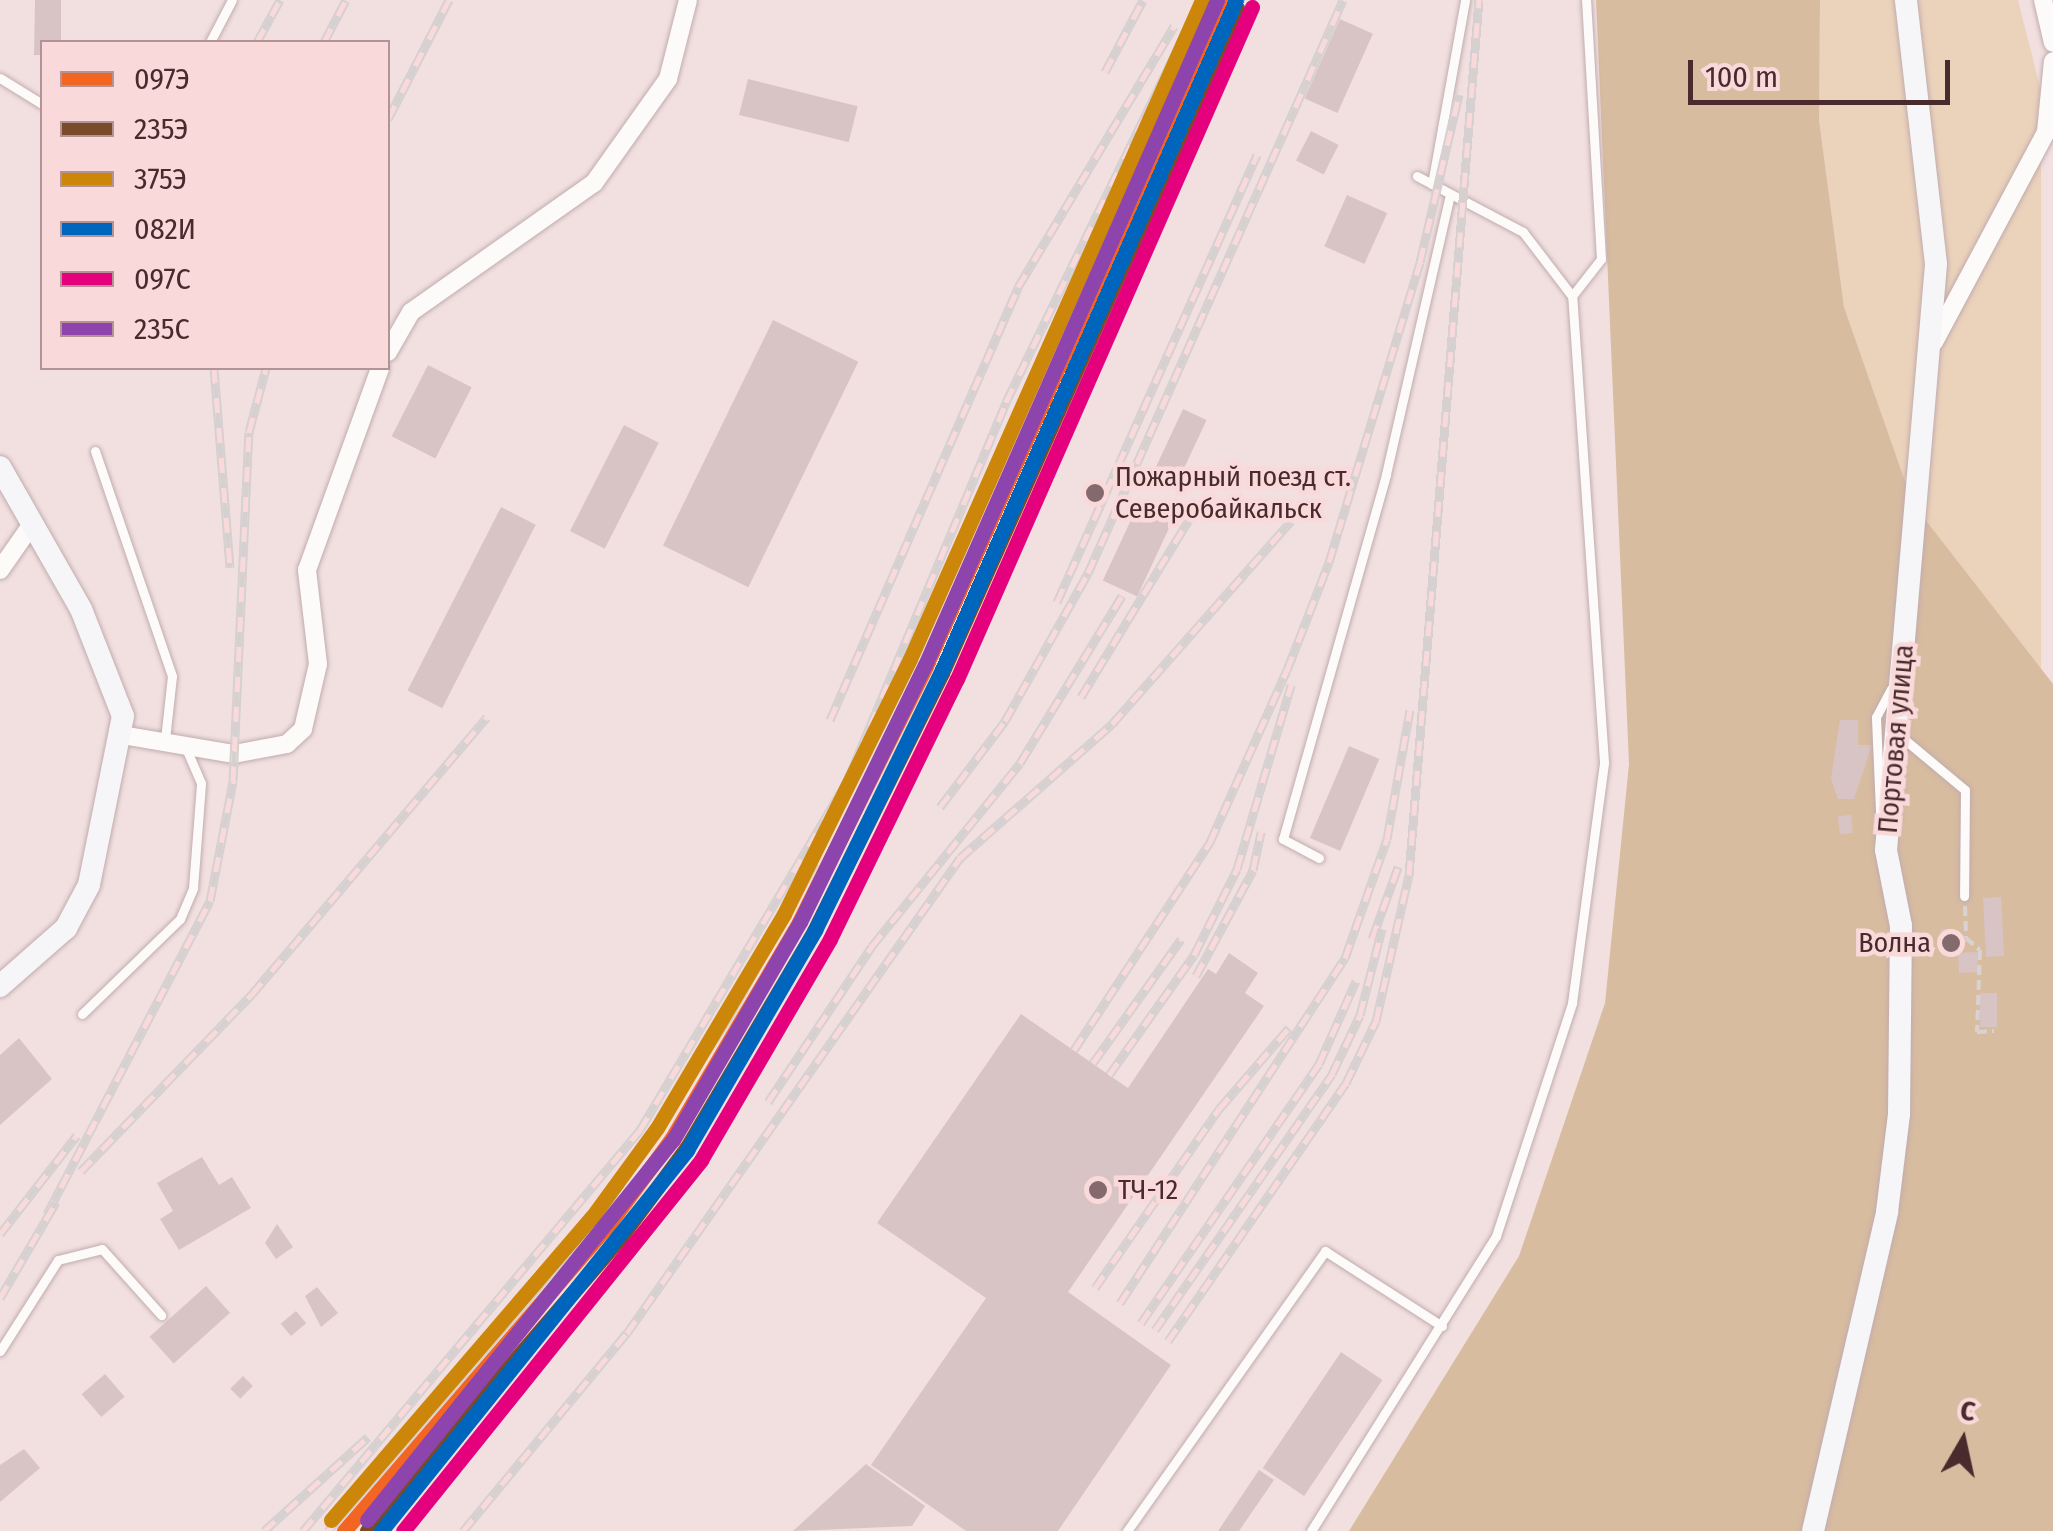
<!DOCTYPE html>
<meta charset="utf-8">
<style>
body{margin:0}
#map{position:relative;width:2053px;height:1531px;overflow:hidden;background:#f2e0e1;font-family:"Fira Sans Condensed",sans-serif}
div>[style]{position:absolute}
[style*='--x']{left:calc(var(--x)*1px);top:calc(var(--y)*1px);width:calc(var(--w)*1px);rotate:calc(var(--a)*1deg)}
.green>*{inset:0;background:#ebd2bb}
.forest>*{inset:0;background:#d8bca0}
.building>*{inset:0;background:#d9c4c5;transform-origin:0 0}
.path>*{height:4px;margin-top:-2px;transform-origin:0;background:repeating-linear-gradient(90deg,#d8d2d2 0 10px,transparent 0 15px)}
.roads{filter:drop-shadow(0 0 2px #c1acad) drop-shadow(0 0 2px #c1acad)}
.lane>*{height:9px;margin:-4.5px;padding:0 4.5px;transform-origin:4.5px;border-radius:4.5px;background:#fdfafa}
.street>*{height:18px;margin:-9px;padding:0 9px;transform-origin:9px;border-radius:9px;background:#fdfafa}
.secondary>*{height:22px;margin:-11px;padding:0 11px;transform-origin:11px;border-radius:11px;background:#f6f5f7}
.rail>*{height:9px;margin-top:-4.5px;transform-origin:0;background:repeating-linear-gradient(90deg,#f9d9da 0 15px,#d6d0d0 0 30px);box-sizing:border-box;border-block:2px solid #d6d0d0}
.rail-1>*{height:15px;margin:-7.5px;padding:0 7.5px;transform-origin:7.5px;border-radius:7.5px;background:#f26522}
.rail-2>*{height:15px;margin:-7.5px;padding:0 7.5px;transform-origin:7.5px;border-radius:7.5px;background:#7a4b2a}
.rail-3>*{height:15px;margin:-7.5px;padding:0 7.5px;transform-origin:7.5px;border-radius:7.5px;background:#cc870b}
.rail-4>*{height:15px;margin:-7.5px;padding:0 7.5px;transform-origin:7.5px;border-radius:7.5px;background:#0065bd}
.rail-5>*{height:15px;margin:-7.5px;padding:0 7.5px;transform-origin:7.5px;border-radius:7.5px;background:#e5007d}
.rail-6>*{height:15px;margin:-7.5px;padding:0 7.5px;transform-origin:7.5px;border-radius:7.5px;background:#8e44ad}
.dots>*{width:28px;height:28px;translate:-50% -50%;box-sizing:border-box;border:5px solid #f9d9da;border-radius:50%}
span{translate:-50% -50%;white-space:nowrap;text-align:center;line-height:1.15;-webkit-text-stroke:9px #f9d9da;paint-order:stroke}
.poi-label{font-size:28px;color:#492b2d}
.left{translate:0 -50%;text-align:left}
.right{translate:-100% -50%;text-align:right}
.street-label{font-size:28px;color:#492b2d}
.legend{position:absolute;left:40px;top:40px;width:350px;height:330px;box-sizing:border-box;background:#f9d9da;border:2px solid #b39395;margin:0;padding:12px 18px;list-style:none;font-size:30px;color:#492b2d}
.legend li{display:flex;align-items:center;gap:20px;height:50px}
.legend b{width:50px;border:2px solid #b39395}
.north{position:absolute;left:1913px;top:1391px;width:100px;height:100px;-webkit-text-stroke:8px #f9d9da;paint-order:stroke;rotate:9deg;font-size:28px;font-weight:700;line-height:40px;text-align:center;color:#492b2d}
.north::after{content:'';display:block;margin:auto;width:35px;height:45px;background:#492b2d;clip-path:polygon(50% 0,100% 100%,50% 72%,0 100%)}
.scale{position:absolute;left:1688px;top:60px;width:262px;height:45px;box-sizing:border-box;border:5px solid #492b2d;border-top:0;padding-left:12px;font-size:30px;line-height:35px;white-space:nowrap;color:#492b2d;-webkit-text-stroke:8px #f9d9da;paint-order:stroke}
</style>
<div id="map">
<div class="green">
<div style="clip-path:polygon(1820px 0,2018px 0,2041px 91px,2041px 676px,1913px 504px,1844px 307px,1819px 120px)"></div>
</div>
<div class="forest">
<div style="clip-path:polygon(1596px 0,1820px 0,1819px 120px,1844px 307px,1913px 504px,2053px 684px,2053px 1531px,1349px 1531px,1519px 1256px,1605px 1003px,1629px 764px)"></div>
</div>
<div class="building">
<div style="clip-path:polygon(35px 0,61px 0,61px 42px,42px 42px,42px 55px,34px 55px)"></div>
<div style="left:1340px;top:19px;width:36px;height:87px;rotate:24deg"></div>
<div style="left:748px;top:79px;width:113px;height:37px;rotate:14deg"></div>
<div style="left:1311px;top:131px;width:31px;height:33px;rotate:27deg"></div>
<div style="left:1347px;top:195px;width:44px;height:56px;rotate:24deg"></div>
<div style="left:773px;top:320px;width:95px;height:251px;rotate:26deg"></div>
<div style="left:428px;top:365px;width:49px;height:80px;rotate:27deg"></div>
<div style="left:1183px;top:409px;width:26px;height:74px;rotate:25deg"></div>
<div style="left:624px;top:425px;width:39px;height:119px;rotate:27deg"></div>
<div style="left:501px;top:507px;width:39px;height:206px;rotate:27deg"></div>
<div style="left:1137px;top:507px;width:38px;height:81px;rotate:25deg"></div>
<div style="clip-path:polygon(1840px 720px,1858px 720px,1858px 745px,1872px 745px,1854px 799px,1838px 799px,1831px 779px)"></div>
<div style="left:1349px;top:746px;width:33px;height:100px;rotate:23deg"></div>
<div style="left:1851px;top:815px;width:18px;height:13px;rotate:84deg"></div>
<div style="left:2001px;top:897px;width:59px;height:18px;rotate:87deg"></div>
<div style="left:1941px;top:929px;width:13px;height:26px"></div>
<div style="left:1977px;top:952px;width:20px;height:19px;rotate:87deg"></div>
<div style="clip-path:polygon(1229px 953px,1258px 973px,1245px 993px,1264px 1006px,1068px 1292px,1171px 1365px,1058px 1531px,966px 1531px,871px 1465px,986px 1298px,877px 1223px,1021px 1014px,1128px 1088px,1208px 969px,1216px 974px)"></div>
<div style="left:1980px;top:993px;width:17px;height:34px"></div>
<div style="clip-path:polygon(19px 1038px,52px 1079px,0 1125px,0 1055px)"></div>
<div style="clip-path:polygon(202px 1157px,219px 1185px,232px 1177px,251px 1208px,179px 1250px,160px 1219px,173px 1211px,157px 1183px)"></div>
<div style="clip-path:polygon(277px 1224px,293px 1247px,276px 1259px,265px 1243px)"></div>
<div style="left:206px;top:1286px;width:36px;height:76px;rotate:48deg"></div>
<div style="clip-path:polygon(317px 1287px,338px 1313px,321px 1327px,305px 1296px)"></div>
<div style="left:296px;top:1311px;width:16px;height:20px;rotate:50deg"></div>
<div style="left:1341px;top:1352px;width:50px;height:140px;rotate:34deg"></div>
<div style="left:105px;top:1374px;width:30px;height:31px;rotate:49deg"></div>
<div style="left:243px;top:1376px;width:14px;height:18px;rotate:45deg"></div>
<div style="clip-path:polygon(24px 1449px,40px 1468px,0 1502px,0 1465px)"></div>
<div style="clip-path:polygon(866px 1464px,925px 1506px,912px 1526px,793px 1531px)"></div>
<div style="clip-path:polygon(1259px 1470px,1274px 1480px,1239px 1531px,1218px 1531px)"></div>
</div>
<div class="path">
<div style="--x:1965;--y:906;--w:32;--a:88"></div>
<div style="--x:1966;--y:938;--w:18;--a:41"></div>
<div style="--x:1980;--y:950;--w:82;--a:92.1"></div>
<div style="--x:1977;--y:1032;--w:17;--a:-3"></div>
<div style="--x:1958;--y:948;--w:13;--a:-51"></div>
</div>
<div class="roads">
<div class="lane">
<div style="--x:210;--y:42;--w:47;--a:-62.4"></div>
<div style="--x:0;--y:78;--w:49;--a:31.8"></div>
<div style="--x:1432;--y:184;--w:187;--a:-79.8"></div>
<div style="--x:1572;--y:296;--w:47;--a:-51.9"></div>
<div style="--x:1601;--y:259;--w:259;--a:-93.3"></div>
<div style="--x:95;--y:451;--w:238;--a:71.1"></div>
<div style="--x:172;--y:676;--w:63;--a:96.3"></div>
<div style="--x:1898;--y:734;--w:87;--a:39.9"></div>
<div style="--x:1965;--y:790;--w:106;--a:90.5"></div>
<div style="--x:1881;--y:833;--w:116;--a:-92.5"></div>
<div style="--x:1876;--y:717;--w:32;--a:-62"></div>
<div style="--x:1319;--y:858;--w:41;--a:-152.2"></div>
<div style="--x:1283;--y:839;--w:379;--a:-74.2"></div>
<div style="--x:1386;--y:474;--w:287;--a:-77.1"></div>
<div style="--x:82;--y:1014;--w:136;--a:-44.1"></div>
<div style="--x:180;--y:919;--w:34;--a:-67"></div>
<div style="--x:193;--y:888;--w:105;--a:-85.6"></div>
<div style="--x:201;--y:783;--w:40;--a:-113.4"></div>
<div style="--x:0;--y:1351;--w:108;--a:-57.5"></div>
<div style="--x:58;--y:1260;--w:45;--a:-14"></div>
<div style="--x:102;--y:1249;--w:89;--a:48.2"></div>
<div style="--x:1127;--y:1531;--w:343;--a:-54.7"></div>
<div style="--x:1325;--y:1251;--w:139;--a:32.7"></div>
<div style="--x:1311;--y:1531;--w:348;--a:-57.9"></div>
<div style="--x:1496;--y:1236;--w:245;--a:-71.9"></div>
<div style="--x:1572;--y:1003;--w:243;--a:-82.4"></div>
<div style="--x:1604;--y:762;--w:467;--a:-93.9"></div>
<div style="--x:1572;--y:296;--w:81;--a:-127.4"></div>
<div style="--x:1523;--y:232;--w:120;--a:-152.2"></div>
</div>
<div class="street">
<div style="--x:2043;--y:0;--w:44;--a:76.9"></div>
<div style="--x:1934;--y:342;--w:238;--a:-61.9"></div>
<div style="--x:2046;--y:132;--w:71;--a:-84.4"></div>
<div style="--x:388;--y:352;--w:46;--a:-60.1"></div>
<div style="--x:411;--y:312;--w:224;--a:-35.2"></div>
<div style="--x:594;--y:183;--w:128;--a:-54.6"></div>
<div style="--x:668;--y:79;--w:81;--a:-75.8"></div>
<div style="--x:0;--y:570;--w:56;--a:-55.2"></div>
<div style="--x:122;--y:735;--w:114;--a:9.6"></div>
<div style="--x:234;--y:754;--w:54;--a:-10.7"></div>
<div style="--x:287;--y:744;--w:22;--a:-43"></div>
<div style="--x:303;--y:729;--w:67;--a:-77"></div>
<div style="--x:318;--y:664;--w:95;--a:-96.7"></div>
<div style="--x:307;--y:570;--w:215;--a:-70.1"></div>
</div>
<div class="secondary">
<div style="--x:0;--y:467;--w:163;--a:60.3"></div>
<div style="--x:81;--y:609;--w:115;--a:68.6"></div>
<div style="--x:123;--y:716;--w:172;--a:101.4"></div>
<div style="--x:89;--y:885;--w:49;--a:118.1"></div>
<div style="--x:66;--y:928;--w:88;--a:138.7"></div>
<div style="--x:1813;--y:1531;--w:327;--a:-76.9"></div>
<div style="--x:1887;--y:1212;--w:99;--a:-83"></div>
<div style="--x:1899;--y:1114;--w:188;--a:-89.4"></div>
<div style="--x:1901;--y:926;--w:77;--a:-101.2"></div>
<div style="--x:1886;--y:850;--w:588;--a:-85.12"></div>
<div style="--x:1936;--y:264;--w:266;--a:-96.5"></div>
</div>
</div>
<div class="rail">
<div style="--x:257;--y:42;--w:48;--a:-61.3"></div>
<div style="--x:324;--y:42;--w:47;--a:-62.4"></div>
<div style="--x:1105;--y:72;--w:81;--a:-62.2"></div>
<div style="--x:388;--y:119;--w:134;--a:-62.9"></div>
<div style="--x:214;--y:368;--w:200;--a:85.4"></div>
<div style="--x:951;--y:573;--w:360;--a:-66.2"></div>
<div style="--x:1057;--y:602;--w:490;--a:-65.9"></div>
<div style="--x:1081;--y:697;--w:210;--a:-58.7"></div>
<div style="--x:830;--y:720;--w:472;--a:-66.5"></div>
<div style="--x:1018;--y:287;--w:304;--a:-59.1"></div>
<div style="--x:940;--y:807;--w:108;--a:-52.9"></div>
<div style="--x:1005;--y:721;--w:170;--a:-60.7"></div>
<div style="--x:1088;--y:573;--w:627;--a:-66.01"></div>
<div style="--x:1372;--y:939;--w:77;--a:-70.1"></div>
<div style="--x:1196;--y:976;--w:120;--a:-61.7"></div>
<div style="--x:1253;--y:870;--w:39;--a:-78"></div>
<div style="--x:1074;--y:1050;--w:249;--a:-56.8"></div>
<div style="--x:1210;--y:842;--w:188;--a:-65.9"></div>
<div style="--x:1287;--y:670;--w:116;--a:-68.7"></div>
<div style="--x:1329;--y:562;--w:313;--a:-73.1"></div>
<div style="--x:1420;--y:262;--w:172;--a:-76.9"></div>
<div style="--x:1093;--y:1063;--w:152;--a:-54.6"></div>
<div style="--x:1109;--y:1075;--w:147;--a:-54.7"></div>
<div style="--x:1194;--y:955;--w:96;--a:-63.4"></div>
<div style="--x:1237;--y:869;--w:192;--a:-73.6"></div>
<div style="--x:768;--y:1102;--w:187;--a:-56.3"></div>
<div style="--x:872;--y:946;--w:235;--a:-51"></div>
<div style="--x:1020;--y:763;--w:196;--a:-58.6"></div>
<div style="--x:81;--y:1171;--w:246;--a:-46"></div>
<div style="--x:252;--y:994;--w:363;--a:-49.7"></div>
<div style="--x:47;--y:1214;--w:353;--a:-62.5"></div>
<div style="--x:210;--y:901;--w:122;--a:-79.1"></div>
<div style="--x:233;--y:781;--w:349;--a:-87.4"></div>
<div style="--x:249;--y:432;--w:66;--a:-75.1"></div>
<div style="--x:0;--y:1234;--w:125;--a:-52.1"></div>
<div style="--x:1095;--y:1288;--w:218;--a:-55.3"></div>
<div style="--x:1219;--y:1109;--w:107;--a:-49.2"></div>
<div style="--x:0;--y:1298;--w:111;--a:-59.7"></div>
<div style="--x:1120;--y:1303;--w:412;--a:-56.9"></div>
<div style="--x:1345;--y:958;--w:126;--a:-70.6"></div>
<div style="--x:1387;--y:839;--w:131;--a:-79.9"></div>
<div style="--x:1141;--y:1323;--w:314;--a:-55.5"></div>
<div style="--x:1319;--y:1064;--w:91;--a:-66"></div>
<div style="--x:1155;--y:1330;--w:311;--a:-55.3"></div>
<div style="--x:1332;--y:1074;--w:65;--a:-64.6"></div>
<div style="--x:1360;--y:1015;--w:89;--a:-75.7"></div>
<div style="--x:1168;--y:1341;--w:313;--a:-55.4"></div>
<div style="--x:1346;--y:1083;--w:69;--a:-64.2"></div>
<div style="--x:1376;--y:1021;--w:150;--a:-77.3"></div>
<div style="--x:1409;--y:875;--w:878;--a:-85.43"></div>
<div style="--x:264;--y:1531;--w:140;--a:-42.1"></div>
<div style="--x:303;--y:1531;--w:524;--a:-49.96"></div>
<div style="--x:640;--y:1130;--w:406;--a:-59.3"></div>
<div style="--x:847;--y:781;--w:411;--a:-67.2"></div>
<div style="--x:1006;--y:402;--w:447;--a:-64.1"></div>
<div style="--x:328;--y:1531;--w:408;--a:-49.2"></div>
<div style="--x:595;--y:1222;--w:243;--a:-56.8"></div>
<div style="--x:728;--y:1019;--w:179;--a:-60.9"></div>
<div style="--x:463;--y:1531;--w:257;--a:-50.4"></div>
<div style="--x:627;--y:1333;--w:580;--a:-54.97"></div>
<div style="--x:960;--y:858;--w:203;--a:-41.4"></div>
<div style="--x:1112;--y:724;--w:271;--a:-48.6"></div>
</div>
<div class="rail-1">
<div style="--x:344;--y:1531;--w:401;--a:-49.2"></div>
<div style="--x:606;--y:1228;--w:112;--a:-53.7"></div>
<div style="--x:672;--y:1138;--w:251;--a:-59.5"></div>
<div style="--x:799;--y:922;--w:286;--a:-63.6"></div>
<div style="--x:926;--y:666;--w:728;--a:-66.11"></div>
</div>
<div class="rail-2">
<div style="--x:367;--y:1531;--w:387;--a:-49.2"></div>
<div style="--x:620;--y:1238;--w:113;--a:-53.6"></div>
<div style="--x:687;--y:1147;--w:251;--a:-59.5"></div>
<div style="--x:814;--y:931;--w:288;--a:-63.6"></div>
<div style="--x:942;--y:673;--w:728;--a:-66.11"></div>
</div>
<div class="rail-3">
<div style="--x:331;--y:1520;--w:400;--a:-49.3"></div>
<div style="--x:592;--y:1217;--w:110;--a:-53.9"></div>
<div style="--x:657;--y:1128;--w:249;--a:-59.3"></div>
<div style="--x:784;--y:914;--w:284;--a:-63.7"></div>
<div style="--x:910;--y:659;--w:721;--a:-66.1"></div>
</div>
<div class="rail-4">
<div style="--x:381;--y:1531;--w:489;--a:-51.2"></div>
<div style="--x:687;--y:1150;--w:255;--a:-59.8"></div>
<div style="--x:815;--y:930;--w:287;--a:-64"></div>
<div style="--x:941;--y:672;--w:734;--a:-66.3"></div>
</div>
<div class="rail-5">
<div style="--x:403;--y:1531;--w:476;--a:-51.2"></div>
<div style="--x:701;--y:1160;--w:256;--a:-59.7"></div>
<div style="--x:830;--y:939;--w:289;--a:-64"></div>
<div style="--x:957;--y:679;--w:734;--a:-66.3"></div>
</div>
<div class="rail-6">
<div style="--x:367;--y:1520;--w:488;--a:-51.2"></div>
<div style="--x:673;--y:1140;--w:252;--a:-59.8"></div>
<div style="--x:800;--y:922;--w:286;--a:-64.1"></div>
<div style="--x:925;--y:665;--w:726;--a:-66.29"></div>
</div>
<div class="dots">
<div style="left:1095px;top:493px;background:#846a6c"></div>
<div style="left:1951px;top:943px;background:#846a6c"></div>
<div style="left:1098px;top:1190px;background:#846a6c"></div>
</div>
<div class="poi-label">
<span class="left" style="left:1115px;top:493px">Пожарный поезд ст.<br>Северобайкальск</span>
<span class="right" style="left:1931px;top:943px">Волна</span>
<span class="left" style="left:1118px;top:1190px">ТЧ-12</span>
</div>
<div class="street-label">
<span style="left:1896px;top:739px;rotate:-85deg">Портовая улица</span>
</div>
<ul class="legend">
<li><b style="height:12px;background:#f26522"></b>097Э</li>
<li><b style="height:12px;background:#7a4b2a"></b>235Э</li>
<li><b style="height:12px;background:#cc870b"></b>375Э</li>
<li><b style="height:12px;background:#0065bd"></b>082И</li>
<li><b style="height:12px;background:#e5007d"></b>097С</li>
<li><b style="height:12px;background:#8e44ad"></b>235С</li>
</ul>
<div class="north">С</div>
<div class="scale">100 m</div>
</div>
